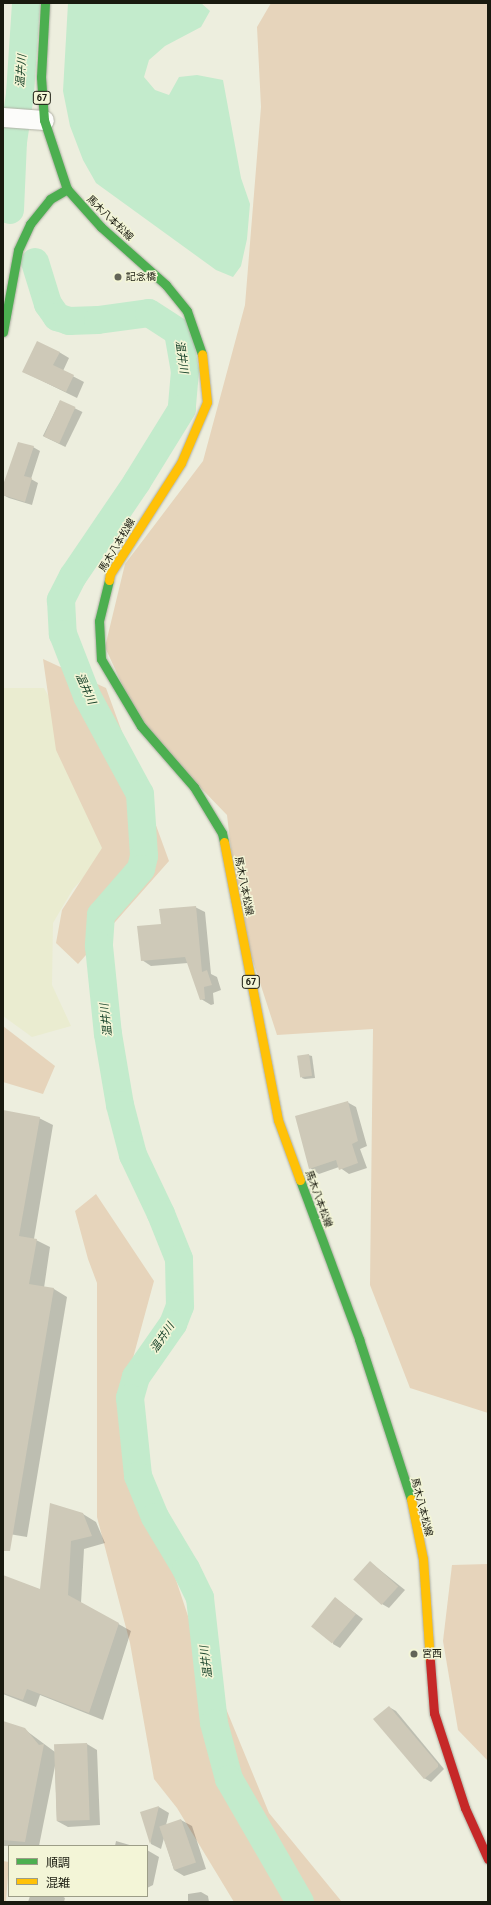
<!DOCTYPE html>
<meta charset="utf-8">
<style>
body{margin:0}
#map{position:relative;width:491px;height:1905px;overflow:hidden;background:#edeede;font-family:Roboto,"Noto Sans JP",sans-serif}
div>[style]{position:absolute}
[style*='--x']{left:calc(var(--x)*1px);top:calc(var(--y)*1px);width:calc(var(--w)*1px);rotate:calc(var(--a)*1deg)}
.built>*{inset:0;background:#eaecd0}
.green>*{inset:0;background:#e6d4bb}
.water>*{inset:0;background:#c3ebcc}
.shadow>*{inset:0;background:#0003;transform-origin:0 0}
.river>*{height:28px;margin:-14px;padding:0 14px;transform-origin:14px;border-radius:14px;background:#c3ebcc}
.building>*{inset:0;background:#cec9b8;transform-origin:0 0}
.roads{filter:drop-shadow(0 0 1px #afb0a4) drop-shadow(0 0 1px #afb0a4)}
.street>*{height:19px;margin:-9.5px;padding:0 9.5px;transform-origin:9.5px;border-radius:9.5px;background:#fcfcfa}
.fast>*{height:9px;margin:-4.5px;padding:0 4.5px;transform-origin:4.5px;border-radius:4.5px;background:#4caf50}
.slow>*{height:9px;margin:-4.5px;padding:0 4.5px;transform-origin:4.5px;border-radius:4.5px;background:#ffc107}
.jam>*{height:9px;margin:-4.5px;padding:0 4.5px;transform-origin:4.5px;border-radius:4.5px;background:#c62828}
.dots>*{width:11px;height:11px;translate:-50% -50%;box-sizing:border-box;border:2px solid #f3f5d7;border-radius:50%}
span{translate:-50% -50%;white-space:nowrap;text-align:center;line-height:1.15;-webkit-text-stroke:3px #f3f5d7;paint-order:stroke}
.shield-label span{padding:1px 3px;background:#f3f5d7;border:1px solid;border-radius:3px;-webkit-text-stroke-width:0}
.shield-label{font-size:9px;color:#191a0f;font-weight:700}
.street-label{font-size:10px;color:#191a0f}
.poi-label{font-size:10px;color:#191a0f}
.left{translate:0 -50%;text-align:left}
.water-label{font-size:11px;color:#144027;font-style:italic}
.frame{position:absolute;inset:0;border:4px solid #191a0f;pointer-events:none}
.legend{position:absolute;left:8px;top:1845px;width:140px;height:52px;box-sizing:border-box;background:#f3f5d7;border:1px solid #9c9d87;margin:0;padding:5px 7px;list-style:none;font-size:12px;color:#191a0f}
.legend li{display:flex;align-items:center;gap:8px;height:20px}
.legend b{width:20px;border:1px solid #9c9d87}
</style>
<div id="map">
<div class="built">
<div style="clip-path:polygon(3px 688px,44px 688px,78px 749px,115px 845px,73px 889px,53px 923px,52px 985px,71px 1026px,32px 1037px,3px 1016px)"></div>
</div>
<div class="green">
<div style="clip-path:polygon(271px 3px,488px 3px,488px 1413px,410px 1388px,370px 1285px,373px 1029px,277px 1035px,239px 918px,227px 815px,141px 726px,105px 647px,125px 564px,203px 461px,245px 305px,261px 107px,257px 27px)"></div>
<div style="clip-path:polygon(43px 659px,106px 688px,169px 861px,78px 964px,56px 943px,62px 910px,102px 848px,56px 750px)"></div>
<div style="clip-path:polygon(3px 1026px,55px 1066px,43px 1094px,3px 1082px)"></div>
<div style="clip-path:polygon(96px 1194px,154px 1281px,130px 1369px,149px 1499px,189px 1619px,269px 1813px,342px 1902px,234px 1902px,177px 1808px,154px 1779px,130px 1643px,97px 1517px,97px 1283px,88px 1259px,75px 1211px)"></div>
<div style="clip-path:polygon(488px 1564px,488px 1761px,458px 1730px,443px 1641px,452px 1565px)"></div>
<div style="clip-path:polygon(3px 1861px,9px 1862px,6px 1902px,3px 1902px)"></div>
</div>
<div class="water">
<div style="clip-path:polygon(68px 3px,201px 3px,210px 11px,201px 27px,165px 46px,149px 60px,144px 77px,155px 90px,169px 95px,179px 77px,197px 75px,223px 80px,241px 178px,250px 204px,247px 239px,241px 266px,233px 277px,216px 270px,96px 183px,83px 160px,70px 126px,63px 91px)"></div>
</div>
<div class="shadow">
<div style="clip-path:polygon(59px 352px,69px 358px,63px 371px,84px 382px,77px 398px,24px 372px)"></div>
<div style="left:60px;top:401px;width:25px;height:39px;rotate:26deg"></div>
<div style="clip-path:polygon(33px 447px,40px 451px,31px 479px,38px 483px,32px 505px,9px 498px,3px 495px,3px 490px)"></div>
<div style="clip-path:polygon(195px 907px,205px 912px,211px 974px,217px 977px,221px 990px,213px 993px,214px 1004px,211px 1005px,201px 999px,188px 963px,151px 966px,142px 960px,162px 924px)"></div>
<div style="clip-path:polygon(308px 1055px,312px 1056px,315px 1078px,305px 1079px,302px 1078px)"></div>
<div style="clip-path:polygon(347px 1102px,356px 1107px,367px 1146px,360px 1149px,367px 1168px,349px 1174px,339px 1167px,319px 1174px,310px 1168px)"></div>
<div style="clip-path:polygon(3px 1111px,39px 1118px,53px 1125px,34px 1239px,50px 1247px,44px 1288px,54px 1289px,67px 1297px,27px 1537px,3px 1533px)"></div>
<div style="clip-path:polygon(83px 1514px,96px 1522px,105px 1543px,84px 1549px,81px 1603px,131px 1631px,103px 1720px,40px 1695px,36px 1707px,3px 1694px,3px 1576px,41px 1590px)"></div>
<div style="clip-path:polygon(370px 1562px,405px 1590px,389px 1608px,382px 1604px)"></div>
<div style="clip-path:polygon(335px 1598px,363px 1619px,340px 1648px,333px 1644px)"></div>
<div style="clip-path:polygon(389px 1707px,396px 1711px,444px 1769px,431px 1782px,424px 1778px)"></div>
<div style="clip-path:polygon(3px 1722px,24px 1729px,55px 1752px,87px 1744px,97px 1750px,100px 1825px,68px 1827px,57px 1821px,55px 1766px,39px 1846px,3px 1846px)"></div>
<div style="clip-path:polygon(159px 1807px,169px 1813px,166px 1825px,181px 1820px,192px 1826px,206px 1869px,184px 1876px,174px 1870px,164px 1838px,161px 1849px,151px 1844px,141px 1813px)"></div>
<div style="clip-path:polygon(116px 1841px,133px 1846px,115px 1846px)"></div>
<div style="clip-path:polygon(147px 1850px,159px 1857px,153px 1885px,147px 1888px)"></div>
<div style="clip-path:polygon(201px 1892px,208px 1896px,209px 1902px,188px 1902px,188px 1894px)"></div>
<div style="clip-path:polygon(30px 1896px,62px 1896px,65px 1898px,64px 1902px,28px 1902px)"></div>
</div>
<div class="river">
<div style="--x:10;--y:210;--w:68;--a:-87.5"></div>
<div style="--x:13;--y:142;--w:49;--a:-81.7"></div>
<div style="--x:20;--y:94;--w:91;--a:-86.2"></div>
<div style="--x:35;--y:262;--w:44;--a:72.8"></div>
<div style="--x:48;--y:304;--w:16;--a:55"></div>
<div style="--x:57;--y:317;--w:13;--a:18"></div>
<div style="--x:69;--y:321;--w:29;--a:-2"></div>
<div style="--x:98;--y:320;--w:51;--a:-7.8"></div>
<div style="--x:149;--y:313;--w:35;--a:33"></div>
<div style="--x:178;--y:332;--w:40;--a:80"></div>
<div style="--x:185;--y:371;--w:38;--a:95"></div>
<div style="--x:182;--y:409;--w:86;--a:121.7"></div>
<div style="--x:137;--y:482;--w:114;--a:124.2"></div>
<div style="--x:73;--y:576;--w:27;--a:117"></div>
<div style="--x:61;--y:600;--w:34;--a:87"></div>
<div style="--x:63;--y:634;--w:66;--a:68.8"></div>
<div style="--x:87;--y:696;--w:111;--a:61.6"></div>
<div style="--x:140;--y:794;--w:62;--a:86.3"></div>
<div style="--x:144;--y:856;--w:13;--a:103"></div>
<div style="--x:141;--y:869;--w:61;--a:131"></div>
<div style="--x:101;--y:915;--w:31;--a:94"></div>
<div style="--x:99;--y:946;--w:88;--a:84.2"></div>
<div style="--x:108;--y:1034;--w:72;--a:80.4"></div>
<div style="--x:120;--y:1105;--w:52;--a:75.4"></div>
<div style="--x:133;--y:1155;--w:65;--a:64.6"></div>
<div style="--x:161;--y:1214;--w:48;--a:68.2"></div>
<div style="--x:179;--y:1259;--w:47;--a:88.8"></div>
<div style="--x:180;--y:1306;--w:19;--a:111"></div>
<div style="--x:173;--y:1324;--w:65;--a:124.9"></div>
<div style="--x:136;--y:1377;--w:22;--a:106"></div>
<div style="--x:130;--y:1398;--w:78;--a:84.1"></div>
<div style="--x:138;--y:1476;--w:44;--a:67.5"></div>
<div style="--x:155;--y:1517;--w:61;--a:59.2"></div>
<div style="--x:186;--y:1569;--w:32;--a:64"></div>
<div style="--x:200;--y:1598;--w:126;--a:83.6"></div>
<div style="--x:214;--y:1723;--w:58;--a:75"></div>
<div style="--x:229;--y:1779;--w:142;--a:60"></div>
</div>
<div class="building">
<div style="clip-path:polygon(37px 341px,60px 352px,53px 365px,74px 375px,66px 392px,22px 372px)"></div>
<div style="left:60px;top:400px;width:17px;height:40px;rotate:24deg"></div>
<div style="clip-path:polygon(18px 442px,34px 446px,24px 476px,32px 478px,25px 502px,3px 495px,3px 485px)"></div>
<div style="clip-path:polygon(196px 906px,202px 972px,207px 970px,212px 985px,204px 987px,205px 999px,200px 1000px,185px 957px,141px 961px,137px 926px,161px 924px,159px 909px)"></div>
<div style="left:309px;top:1054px;width:22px;height:12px;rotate:82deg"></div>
<div style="clip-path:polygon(348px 1101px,358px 1141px,352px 1144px,358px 1163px,339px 1170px,336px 1160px,309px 1169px,295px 1116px)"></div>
<div style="clip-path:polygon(3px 1110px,40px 1117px,19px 1236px,37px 1239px,29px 1284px,54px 1288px,10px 1551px,3px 1551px)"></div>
<div style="clip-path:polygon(50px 1503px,83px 1513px,92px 1536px,71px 1541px,68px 1595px,119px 1623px,89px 1713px,27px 1689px,23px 1700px,3px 1693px,3px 1575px,40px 1589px)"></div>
<div style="left:370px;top:1561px;width:38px;height:25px;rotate:42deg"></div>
<div style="left:335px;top:1597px;width:27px;height:38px;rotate:39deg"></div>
<div style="clip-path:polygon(389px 1706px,438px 1764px,438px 1767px,424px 1779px,373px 1719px)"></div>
<div style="clip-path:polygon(3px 1721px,25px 1728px,39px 1745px,44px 1744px,25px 1842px,3px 1840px)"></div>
<div style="left:87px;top:1743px;width:77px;height:33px;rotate:88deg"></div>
<div style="clip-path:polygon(159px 1806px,150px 1844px,140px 1812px)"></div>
<div style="left:181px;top:1819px;width:46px;height:23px;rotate:71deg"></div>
</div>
<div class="roads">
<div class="street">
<div style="--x:3;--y:117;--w:41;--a:4.2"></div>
</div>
<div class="fast">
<div style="--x:45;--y:3;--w:74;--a:93.1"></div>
<div style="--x:41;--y:77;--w:43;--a:86"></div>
<div style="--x:44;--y:120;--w:73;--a:71.6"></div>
<div style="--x:67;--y:189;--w:51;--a:48.2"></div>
<div style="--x:101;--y:227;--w:87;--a:41.7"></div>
<div style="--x:166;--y:285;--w:33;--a:51"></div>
<div style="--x:187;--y:311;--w:46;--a:70.8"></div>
<div style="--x:3;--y:332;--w:83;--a:-79.6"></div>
<div style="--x:18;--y:250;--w:29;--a:-65"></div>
<div style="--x:30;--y:224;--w:32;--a:-51"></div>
<div style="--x:50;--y:199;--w:20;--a:-30"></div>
<div style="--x:109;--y:580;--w:42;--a:103.7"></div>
<div style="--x:99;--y:621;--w:38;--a:87"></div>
<div style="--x:101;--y:659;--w:78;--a:59.2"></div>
<div style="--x:141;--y:726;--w:81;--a:49"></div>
<div style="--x:194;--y:787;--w:54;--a:58.7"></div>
<div style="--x:222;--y:833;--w:9;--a:77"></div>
<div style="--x:300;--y:1180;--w:170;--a:69.6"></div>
<div style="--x:359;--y:1339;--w:168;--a:72"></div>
</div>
<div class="slow">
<div style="--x:109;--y:580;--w:6;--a:-81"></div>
<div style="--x:110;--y:574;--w:132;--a:-57.4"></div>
<div style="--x:181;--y:463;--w:66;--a:-66.9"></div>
<div style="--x:207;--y:402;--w:48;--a:-95.9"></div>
<div style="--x:224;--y:842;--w:283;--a:79"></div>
<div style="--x:278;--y:1120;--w:64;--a:69.9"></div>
<div style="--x:411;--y:1499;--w:61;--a:78.7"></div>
<div style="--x:423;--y:1559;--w:102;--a:86.1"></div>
</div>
<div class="jam">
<div style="--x:430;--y:1661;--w:52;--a:85.6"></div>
<div style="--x:434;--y:1713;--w:100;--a:71.9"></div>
<div style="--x:465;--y:1808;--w:56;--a:65.7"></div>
</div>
</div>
<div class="dots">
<div style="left:118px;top:277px;background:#636457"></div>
<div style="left:414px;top:1654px;background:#636457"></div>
</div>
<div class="shield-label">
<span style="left:42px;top:98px">67</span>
<span style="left:251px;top:982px">67</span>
</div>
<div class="street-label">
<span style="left:110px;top:218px;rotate:44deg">馬木八本松線</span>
<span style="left:117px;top:545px;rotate:-59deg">馬木八本松線</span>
<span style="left:244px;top:886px;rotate:79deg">馬木八本松線</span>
<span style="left:319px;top:1199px;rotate:70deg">馬木八本松線</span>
<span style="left:422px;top:1507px;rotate:76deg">馬木八本松線</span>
</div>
<div class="poi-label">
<span class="left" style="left:126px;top:277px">記念橋</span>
<span class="left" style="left:422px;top:1654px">宮西</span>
</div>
<div class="water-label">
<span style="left:22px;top:71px;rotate:-86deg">温井川</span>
<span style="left:181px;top:357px;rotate:82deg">温井川</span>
<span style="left:85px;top:689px;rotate:66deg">温井川</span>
<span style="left:107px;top:1020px;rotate:-96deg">温井川</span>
<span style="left:163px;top:1338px;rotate:-56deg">温井川</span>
<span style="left:207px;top:1662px;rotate:-97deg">温井川</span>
</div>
<div class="frame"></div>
<ul class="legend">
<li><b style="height:5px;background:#4caf50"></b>順調</li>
<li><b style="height:5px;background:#ffc107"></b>混雑</li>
</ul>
</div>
